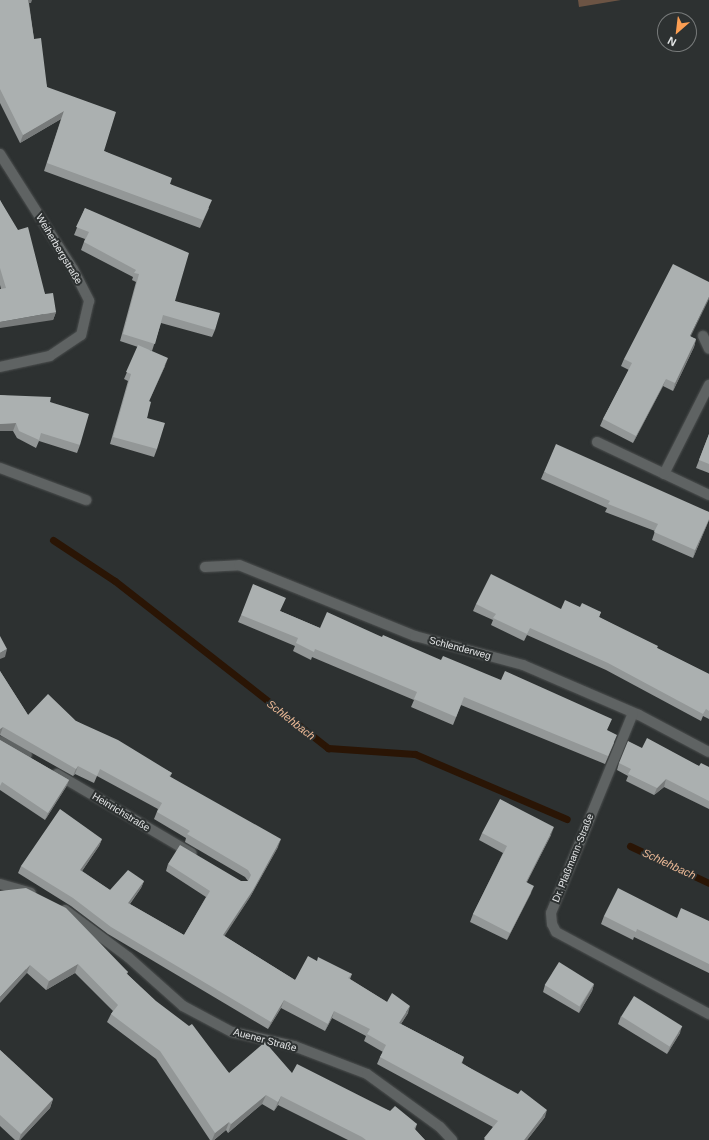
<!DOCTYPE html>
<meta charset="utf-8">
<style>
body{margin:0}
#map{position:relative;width:709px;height:1140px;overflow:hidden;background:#2d3131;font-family:Arial,sans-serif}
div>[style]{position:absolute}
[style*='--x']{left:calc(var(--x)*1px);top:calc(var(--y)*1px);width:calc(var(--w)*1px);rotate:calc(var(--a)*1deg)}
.green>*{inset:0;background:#6c5444}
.stream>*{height:7px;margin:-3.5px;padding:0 3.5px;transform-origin:3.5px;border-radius:3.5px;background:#2a1505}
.roads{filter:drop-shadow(0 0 1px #4c4f4f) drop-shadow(0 0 1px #4c4f4f)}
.lane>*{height:10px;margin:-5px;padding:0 5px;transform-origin:5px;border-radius:5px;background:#5f6363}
.street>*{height:10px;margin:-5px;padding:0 5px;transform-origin:5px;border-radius:5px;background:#5f6363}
.wall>*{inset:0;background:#939797}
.shaded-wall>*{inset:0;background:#787b7b}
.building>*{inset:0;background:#abb0b0;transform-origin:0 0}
span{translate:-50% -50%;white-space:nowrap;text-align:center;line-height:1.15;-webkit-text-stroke:4px #2d3131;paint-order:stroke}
.street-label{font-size:10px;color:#e5e7e8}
.water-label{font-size:11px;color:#ebb996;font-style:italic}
.north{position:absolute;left:657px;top:12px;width:40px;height:40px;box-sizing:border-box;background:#2d3131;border:1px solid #777a7a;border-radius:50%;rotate:208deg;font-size:11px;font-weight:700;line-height:16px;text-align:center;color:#e5e7e8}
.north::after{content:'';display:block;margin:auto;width:14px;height:18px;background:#fc9e52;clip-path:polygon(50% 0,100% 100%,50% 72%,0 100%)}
</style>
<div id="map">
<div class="green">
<div style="clip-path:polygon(578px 0,621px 0,579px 7px)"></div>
</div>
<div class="stream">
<div style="--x:53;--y:540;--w:74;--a:33.5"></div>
<div style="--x:115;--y:581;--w:271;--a:38.1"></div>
<div style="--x:328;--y:748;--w:87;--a:3.9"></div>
<div style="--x:415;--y:754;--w:165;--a:23.2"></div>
<div style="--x:630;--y:846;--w:87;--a:25.1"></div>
</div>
<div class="roads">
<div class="lane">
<div style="--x:0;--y:468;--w:92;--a:20.4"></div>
</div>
<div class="street">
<div style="--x:0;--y:154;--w:136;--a:57.6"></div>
<div style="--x:73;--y:269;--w:36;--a:63"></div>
<div style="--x:89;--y:301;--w:35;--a:103"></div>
<div style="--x:81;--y:335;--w:37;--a:146"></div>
<div style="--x:50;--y:356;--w:51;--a:167.6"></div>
<div style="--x:703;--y:336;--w:14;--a:65"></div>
<div style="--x:597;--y:442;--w:124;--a:25.3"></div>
<div style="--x:664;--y:474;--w:100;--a:-63.2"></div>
<div style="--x:205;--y:567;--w:34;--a:-3"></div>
<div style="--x:239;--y:565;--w:190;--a:22"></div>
<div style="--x:415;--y:636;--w:112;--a:15"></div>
<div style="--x:523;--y:665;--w:126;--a:23.3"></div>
<div style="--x:639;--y:715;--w:79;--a:27.9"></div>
<div style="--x:633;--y:713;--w:216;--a:112.3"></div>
<div style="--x:551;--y:913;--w:11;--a:85"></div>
<div style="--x:552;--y:924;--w:9;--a:63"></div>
<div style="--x:556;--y:932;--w:174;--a:28.2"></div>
<div style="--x:0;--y:741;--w:30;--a:27"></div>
<div style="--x:57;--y:774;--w:156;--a:30.5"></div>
<div style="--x:0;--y:884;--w:32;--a:16"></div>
<div style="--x:65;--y:910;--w:79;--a:36.7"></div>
<div style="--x:128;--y:957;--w:74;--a:41.7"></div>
<div style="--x:183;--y:1006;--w:55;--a:28"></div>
<div style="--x:232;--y:1032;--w:64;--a:12.7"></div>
<div style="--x:294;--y:1046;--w:78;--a:21"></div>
<div style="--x:367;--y:1074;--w:90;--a:36"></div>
<div style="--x:440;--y:1127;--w:18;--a:47"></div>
</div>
</div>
<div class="wall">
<div style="clip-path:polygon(0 0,31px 3px,29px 3px,34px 39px,47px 87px,104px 151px,170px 184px,209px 208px,200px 228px,44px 171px,61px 119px,20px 143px,0 103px)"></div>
<div style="clip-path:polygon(0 200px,45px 294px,56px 312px,53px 320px,1px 289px,0 285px)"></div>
<div style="clip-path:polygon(85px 208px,175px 301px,215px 330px,212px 337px,161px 323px,152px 351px,148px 350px,165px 366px,149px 401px,147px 418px,157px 449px,154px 457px,110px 444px,128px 381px,124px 379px,138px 347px,120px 341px,136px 282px,132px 280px,133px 277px,81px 250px,85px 239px,74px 235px)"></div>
<div style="clip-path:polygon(690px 337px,696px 339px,694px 347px,673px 391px,663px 386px,633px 443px,600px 426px,603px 419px,629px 370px,621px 366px,624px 359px)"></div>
<div style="clip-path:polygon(0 395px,50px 402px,80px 445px,77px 453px,39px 441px,36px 448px,17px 438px,13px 431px,0 431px)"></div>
<div style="clip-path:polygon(709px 434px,709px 473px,696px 468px)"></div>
<div style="clip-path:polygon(544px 472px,709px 512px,709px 520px,693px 558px,652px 540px,655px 531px,605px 512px,607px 508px,541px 479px)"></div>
<div style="clip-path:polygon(476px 604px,561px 609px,580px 607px,601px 612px,599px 617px,657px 648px,709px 674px,709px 719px,703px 716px,701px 721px,606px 670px,527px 635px,524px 641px,491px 625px,493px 620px,473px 611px)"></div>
<div style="clip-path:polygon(280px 611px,320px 628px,382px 637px,607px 731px,614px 743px,605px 764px,461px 705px,453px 725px,411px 707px,414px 700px,312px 657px,311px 660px,293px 651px,295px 646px,238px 622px,241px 615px)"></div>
<div style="clip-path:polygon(0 671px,28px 715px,76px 721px,172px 773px,170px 777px,278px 847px,250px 897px,224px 936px,295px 980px,317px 961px,352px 974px,350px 979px,387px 1002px,408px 1013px,401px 1024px,464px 1057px,462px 1063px,545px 1117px,527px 1140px,484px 1140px,493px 1127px,377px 1064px,380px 1057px,383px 1052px,364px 1041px,366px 1036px,332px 1018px,325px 1031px,281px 1008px,268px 1029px,108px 934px,71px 906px,18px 873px,21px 866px,102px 839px,99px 846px,82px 871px,110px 890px,144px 881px,141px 888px,130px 904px,184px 935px,206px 897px,166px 871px,168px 864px,241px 881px,248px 881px,245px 877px,185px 842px,186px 838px,154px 819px,158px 809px,97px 776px,94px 783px,75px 774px,73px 776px,0 735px)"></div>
<div style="clip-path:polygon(0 740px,69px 780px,66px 787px,45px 820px,0 790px)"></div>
<div style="clip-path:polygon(642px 748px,699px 766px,709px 767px,709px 809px,664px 787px,654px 795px,626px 781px,628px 776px,617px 770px,619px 763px)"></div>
<div style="clip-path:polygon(482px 833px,551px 835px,527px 882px,531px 893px,507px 940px,470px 922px,473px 914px,503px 853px,479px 840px)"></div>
<div style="clip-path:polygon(0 891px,128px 972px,127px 974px,229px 1073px,292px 1073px,390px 1111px,417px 1124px,415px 1130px,425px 1140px,348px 1140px,278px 1105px,274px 1111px,262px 1104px,228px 1133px,226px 1130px,214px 1140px,210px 1140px,156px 1059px,107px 1022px,111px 1014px,113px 1011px,75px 973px,46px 990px,27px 973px)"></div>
<div style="clip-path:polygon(604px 916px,677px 918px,709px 921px,709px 973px,634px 937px,633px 940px,601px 924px)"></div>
<div style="clip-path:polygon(594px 984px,592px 991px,579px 1013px,543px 992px,545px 985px)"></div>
<div style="clip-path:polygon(621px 1016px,680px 1033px,667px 1054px,618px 1024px)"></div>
<div style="clip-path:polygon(0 1050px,53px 1099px,50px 1108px,20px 1140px,15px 1140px,0 1126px)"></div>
</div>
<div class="shaded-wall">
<div style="clip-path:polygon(26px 0,32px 0,31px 3px,25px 3px)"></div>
<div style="clip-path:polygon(64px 111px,61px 119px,20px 143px,23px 135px)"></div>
<div style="clip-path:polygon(709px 297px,709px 299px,687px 344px,690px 336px)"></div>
<div style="clip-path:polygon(56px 312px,53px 320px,0 328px,0 322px)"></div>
<div style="clip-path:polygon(696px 339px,694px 347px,673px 391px,675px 383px)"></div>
<div style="clip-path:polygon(168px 358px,165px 366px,146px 408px,149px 401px)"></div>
<div style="clip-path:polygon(666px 379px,663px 386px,633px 443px,636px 436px)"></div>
<div style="clip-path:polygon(16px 423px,13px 431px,0 431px,0 424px)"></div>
<div style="clip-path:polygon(709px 519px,709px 520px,693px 558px,695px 550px)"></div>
<div style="clip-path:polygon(7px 649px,5px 657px,0 659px,0 653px)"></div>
<div style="clip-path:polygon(3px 727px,0 735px,0 729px)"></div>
<div style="clip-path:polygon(78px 766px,75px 774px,73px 776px,76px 769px)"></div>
<div style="clip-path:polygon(666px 779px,664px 787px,654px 795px,657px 788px)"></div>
<div style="clip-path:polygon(69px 780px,66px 787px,45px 820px,48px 813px)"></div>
<div style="clip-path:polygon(554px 827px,551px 835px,523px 889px,526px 882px)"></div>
<div style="clip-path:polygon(102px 839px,99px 846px,78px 877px,80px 870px)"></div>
<div style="clip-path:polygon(281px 839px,278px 847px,250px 897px,220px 943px,223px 935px)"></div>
<div style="clip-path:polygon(144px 881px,141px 888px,125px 910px,128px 903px)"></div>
<div style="clip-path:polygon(534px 886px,531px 893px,507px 940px,510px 933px)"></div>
<div style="clip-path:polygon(78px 964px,75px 973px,46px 990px,49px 981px)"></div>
<div style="clip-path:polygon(30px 965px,27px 973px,0 1003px,0 997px)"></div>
<div style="clip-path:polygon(594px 984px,592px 991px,579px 1013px,581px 1006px)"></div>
<div style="clip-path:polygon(284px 1000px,281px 1008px,268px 1029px,271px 1022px)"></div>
<div style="clip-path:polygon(410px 1006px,408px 1013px,397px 1030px,399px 1023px)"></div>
<div style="clip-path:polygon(334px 1011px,332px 1018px,325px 1031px,328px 1024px)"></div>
<div style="clip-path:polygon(682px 1026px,680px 1033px,667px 1054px,670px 1047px)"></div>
<div style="clip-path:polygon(266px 1095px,262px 1104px,228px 1133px,231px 1124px)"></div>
<div style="clip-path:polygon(281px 1096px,278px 1105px,274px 1111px,278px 1102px)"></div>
<div style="clip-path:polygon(53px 1099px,50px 1108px,20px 1140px,19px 1140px,21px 1134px)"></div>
<div style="clip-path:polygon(547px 1110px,545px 1117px,527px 1140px,524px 1140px)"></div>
<div style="clip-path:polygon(229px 1122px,226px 1130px,214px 1140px,212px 1140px,215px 1133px)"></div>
</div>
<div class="building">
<div style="clip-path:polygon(0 0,28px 0,34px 39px,41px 38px,47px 87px,116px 112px,104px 151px,172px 178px,170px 184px,212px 200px,203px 220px,47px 163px,64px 111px,23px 135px,0 89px)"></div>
<div style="clip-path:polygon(0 200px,18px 230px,28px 227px,45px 294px,53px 293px,56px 312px,0 322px,0 289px,6px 288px,0 268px)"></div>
<div style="clip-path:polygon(85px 208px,189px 253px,175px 301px,220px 313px,215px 330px,163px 315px,155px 344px,123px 334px,139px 274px,134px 273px,136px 270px,84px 242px,89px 232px,76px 227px)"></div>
<div style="clip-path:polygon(673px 264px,709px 282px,709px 297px,690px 336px,696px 339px,675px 383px,666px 379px,636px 436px,603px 419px,632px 363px,624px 359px)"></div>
<div style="clip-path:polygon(138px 345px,168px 358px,149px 401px,151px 402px,147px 418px,165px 423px,157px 449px,113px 437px,131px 374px,126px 372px)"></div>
<div style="clip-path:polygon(0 395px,51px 397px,50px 402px,89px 414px,80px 445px,41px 433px,39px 440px,19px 431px,16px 423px,0 424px)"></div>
<div style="clip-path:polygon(709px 434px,709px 464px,699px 460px)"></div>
<div style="clip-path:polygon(556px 444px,709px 512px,709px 519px,695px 550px,654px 532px,658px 524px,608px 504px,610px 501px,544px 472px)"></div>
<div style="clip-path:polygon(491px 574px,561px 609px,565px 600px,580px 607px,582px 603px,601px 612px,599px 617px,658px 646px,657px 648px,709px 674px,709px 711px,706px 709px,703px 714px,608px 663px,530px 628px,527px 634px,493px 618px,496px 614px,476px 604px)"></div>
<div style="clip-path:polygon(253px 584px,286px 598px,280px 611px,320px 628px,327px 612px,382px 637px,383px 635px,441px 660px,443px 656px,501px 680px,505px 671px,612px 719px,607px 730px,617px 735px,608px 756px,464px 697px,456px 717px,414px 699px,417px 692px,315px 649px,314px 652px,296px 643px,298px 638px,241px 615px)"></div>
<div style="clip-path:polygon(0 636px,7px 649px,0 653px)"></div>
<div style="clip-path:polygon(0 671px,28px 715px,48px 694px,76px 721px,118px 740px,172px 773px,169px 776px,281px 839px,253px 890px,223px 935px,295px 980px,308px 956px,317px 961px,318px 957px,352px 974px,348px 978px,387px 1002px,392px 993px,410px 1006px,399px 1023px,464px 1057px,461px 1063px,518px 1094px,521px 1090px,547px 1110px,524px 1140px,486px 1140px,484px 1138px,498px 1121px,380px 1057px,386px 1045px,367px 1034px,370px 1029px,334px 1011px,328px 1024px,284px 1000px,271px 1022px,111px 927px,73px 898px,21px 866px,60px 809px,102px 839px,80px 870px,110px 890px,128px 870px,144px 881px,128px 903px,184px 935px,210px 891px,168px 864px,180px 845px,241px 881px,248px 881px,251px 875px,248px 870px,187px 834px,190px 831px,157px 812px,162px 803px,100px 769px,97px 776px,78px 766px,76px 769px,3px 727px,0 729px)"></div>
<div style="clip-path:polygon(647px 738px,699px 766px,701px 763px,709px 767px,709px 801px,666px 779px,657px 788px,628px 774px,631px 769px,619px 763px,628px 741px,642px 748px)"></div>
<div style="clip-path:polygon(0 740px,69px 780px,48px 813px,2px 782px,0 786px)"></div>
<div style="clip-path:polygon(500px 799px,554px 827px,526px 882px,534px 886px,510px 933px,473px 914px,507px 846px,482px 833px)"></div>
<div style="clip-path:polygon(26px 888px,66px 908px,128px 972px,126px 973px,156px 1001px,189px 1026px,192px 1024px,229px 1073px,265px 1042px,292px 1073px,297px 1064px,390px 1111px,395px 1106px,417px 1124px,414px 1128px,425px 1140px,366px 1140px,362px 1137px,281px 1096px,278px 1102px,266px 1095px,231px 1124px,229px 1122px,215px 1133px,160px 1051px,111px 1014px,118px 1005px,78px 964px,49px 981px,30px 965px,0 997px,0 891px)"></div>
<div style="clip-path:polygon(618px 888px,677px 918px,681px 908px,709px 921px,709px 964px,637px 929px,636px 932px,604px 916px)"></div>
<div style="left:559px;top:962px;width:41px;height:27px;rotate:32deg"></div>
<div style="left:634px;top:996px;width:57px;height:24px;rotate:32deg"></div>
<div style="clip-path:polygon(0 1050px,53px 1099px,21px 1134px,0 1115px)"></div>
</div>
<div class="street-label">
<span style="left:59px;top:249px;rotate:59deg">Weiherbergstraße</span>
<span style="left:460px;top:648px;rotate:15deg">Schlenderweg</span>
<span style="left:121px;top:812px;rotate:31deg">Heinrichstraße</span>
<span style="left:573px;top:858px;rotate:-68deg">Dr. Plaßmann-Straße</span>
<span style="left:265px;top:1040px;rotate:15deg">Auener Straße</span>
</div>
<div class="water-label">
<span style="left:291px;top:720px;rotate:38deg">Schlehbach</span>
<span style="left:669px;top:864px;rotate:25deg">Schlehbach</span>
</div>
<div class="north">N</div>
</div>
